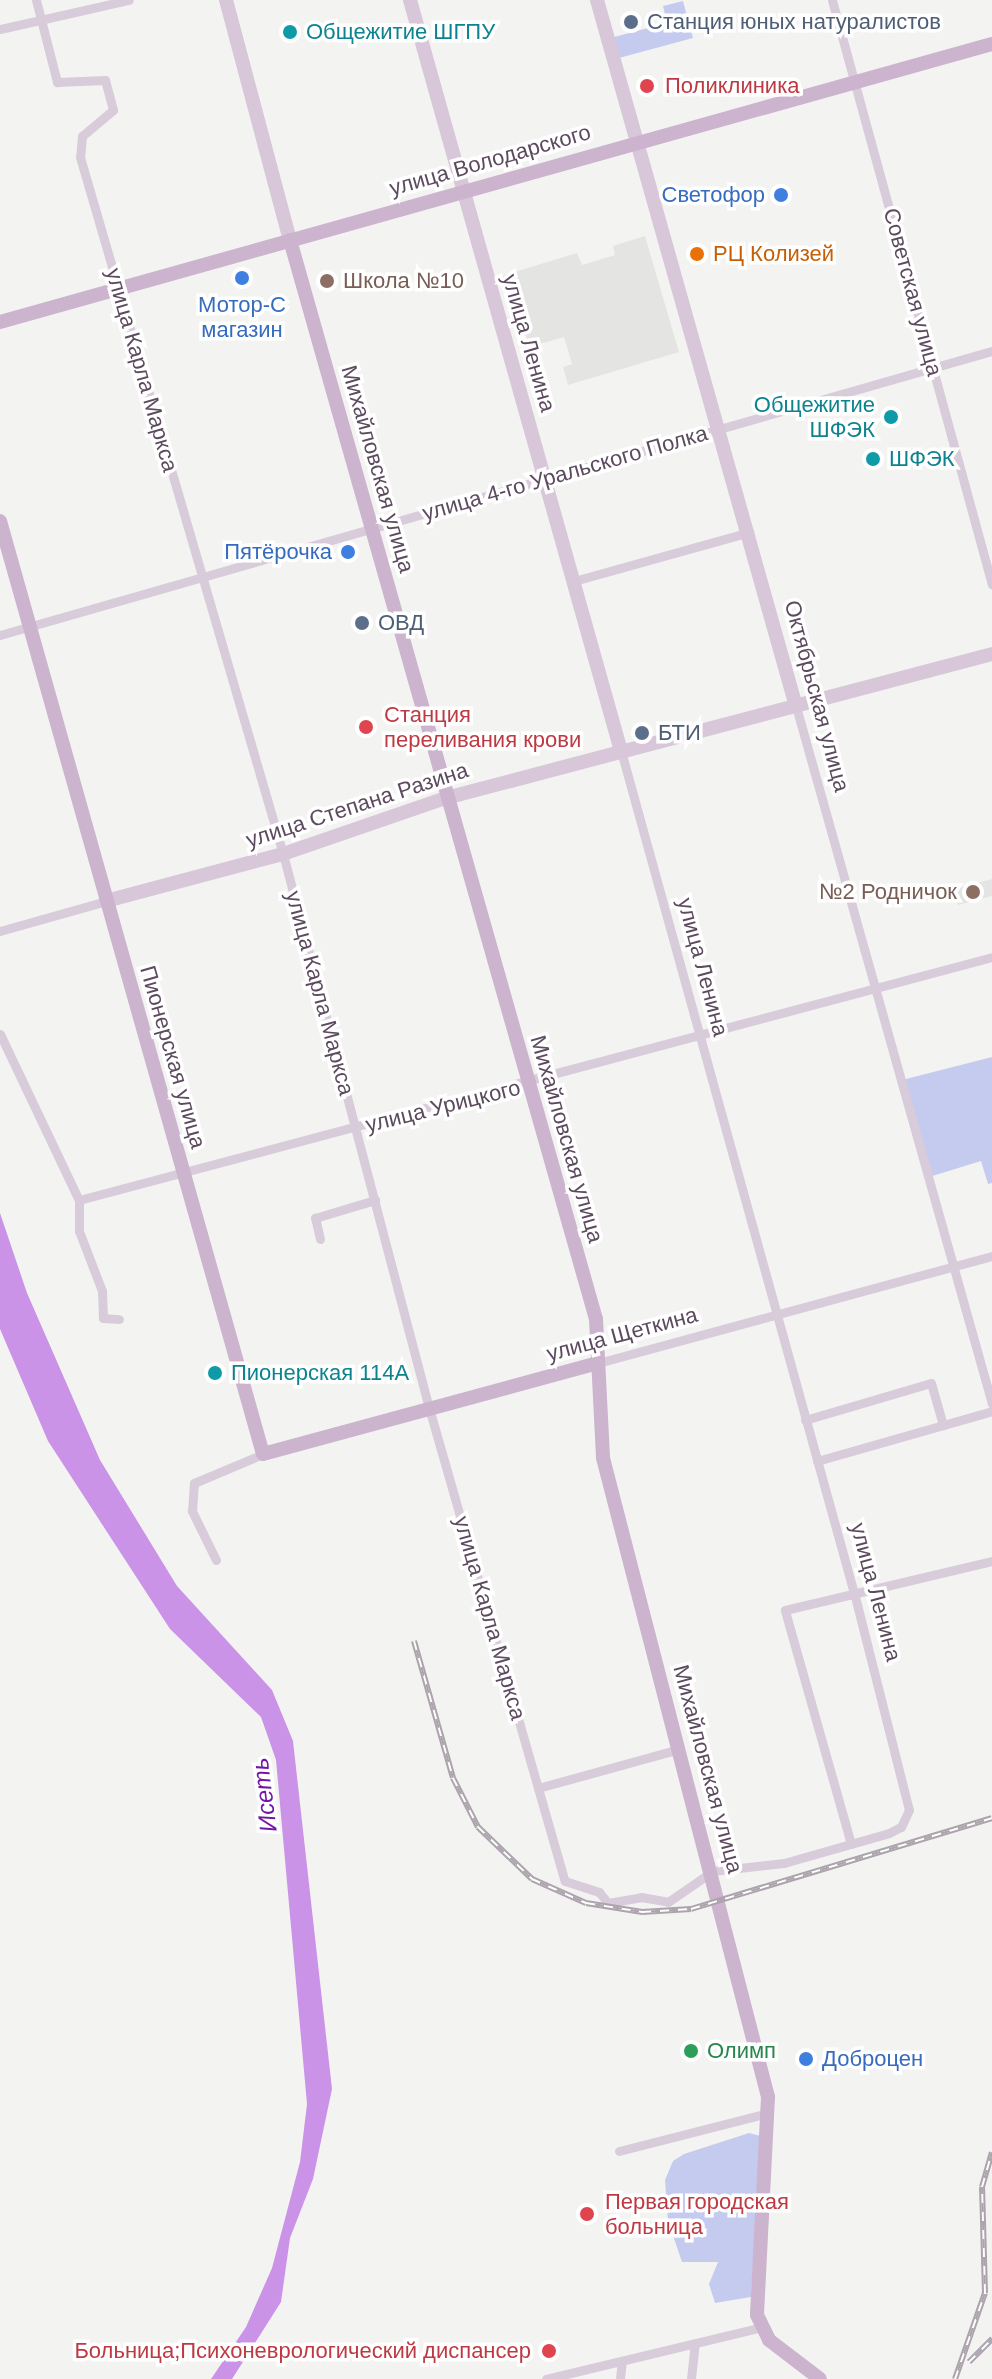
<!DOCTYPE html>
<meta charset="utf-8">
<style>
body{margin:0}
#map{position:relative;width:992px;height:2379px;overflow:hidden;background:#f3f4f2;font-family:Helvetica,sans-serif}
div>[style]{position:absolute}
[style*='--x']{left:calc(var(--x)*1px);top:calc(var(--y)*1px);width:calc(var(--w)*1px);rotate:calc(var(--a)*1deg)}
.education>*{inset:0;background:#e4e5e3}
.green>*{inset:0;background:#c4cbee}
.water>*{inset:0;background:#ca93e8}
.street>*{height:9px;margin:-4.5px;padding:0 4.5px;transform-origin:4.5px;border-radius:4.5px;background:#d9ccda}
.secondary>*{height:14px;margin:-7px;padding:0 7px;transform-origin:7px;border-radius:7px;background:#d8c6d9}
.primary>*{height:14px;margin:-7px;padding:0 7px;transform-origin:7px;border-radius:7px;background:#ccb3ce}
.rail>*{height:6px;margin-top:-3px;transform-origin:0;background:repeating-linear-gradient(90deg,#fff 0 9px,#aca3ac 0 18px);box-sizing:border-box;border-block:2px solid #aca3ac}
.dots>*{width:22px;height:22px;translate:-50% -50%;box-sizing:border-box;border:4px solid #fff;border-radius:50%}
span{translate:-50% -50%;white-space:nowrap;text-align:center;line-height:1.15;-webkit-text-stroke:7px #fff;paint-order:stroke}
.service-label{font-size:22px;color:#4e5e75}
.left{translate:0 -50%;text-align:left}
.culture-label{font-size:22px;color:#0d838f}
.right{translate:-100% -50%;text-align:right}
.health-label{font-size:22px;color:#be3a42}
.street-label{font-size:22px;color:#5c4a5e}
.shop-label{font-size:22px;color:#366cbe}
.food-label{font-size:22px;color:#c56008}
.education-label{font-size:22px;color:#785e54}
.leisure-label{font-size:22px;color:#27864d}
.water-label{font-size:24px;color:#7315a6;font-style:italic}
</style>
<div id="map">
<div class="education">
<div style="clip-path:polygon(645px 236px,679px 352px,568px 385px,563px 367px,572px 364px,564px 337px,522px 349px,501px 276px,577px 253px,582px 265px,615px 255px,613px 246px)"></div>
<div style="clip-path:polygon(992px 879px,992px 896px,958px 905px,953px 889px)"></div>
</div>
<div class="green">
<div style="clip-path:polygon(683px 1px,693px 38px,619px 58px,614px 37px,667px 23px,663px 6px)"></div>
<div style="clip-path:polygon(992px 1057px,992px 1183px,988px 1184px,981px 1161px,929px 1177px,902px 1080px)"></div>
<div style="clip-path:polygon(749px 2133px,761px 2136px,751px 2297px,715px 2303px,709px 2284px,718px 2262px,682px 2262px,668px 2221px,665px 2180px,673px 2161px,684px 2154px)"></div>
</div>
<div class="water">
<div style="clip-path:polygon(0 1213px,27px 1293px,100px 1460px,177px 1586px,272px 1690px,293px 1741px,332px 2089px,313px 2179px,290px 2238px,281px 2302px,232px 2379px,211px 2379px,246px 2327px,272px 2268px,300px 2162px,307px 2104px,276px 1760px,261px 1717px,170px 1629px,48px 1441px,0 1329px)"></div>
</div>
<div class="street">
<div style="--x:36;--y:0;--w:85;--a:75.6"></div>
<div style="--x:57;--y:82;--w:48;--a:-2.4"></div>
<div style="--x:105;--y:80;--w:31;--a:75"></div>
<div style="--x:113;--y:110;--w:40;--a:140"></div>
<div style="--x:82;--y:136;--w:21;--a:95"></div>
<div style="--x:80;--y:157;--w:726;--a:73.76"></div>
<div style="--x:283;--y:854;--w:573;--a:75.24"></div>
<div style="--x:429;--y:1408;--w:492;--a:74"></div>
<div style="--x:565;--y:1881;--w:36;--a:18"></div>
<div style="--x:599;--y:1892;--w:14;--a:51"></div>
<div style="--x:608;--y:1903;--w:34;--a:-10"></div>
<div style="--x:641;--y:1897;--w:27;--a:10"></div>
<div style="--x:668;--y:1902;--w:55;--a:-34.6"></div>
<div style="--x:713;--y:1871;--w:71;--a:-6.4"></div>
<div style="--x:784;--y:1863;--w:109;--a:-15.9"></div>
<div style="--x:889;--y:1833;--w:13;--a:-27"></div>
<div style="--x:901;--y:1827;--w:19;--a:-65"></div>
<div style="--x:909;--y:1810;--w:220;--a:-104.2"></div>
<div style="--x:855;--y:1597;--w:878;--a:-105.46"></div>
<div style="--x:832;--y:0;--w:606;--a:74.7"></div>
<div style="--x:0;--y:29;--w:132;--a:-12.7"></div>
<div style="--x:574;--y:581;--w:182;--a:-15.6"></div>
<div style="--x:0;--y:635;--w:1032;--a:-15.98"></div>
<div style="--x:795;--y:703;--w:728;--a:74.3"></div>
<div style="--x:0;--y:931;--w:110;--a:-15.8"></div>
<div style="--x:0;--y:1034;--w:184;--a:64.6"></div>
<div style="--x:79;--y:1200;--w:31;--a:90"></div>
<div style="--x:79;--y:1231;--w:64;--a:69"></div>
<div style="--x:102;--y:1291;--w:27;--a:88"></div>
<div style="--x:103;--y:1318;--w:16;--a:4"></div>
<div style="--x:79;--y:1200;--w:945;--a:-14.9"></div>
<div style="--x:320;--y:1239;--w:22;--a:-103"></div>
<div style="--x:315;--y:1218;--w:63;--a:-16.7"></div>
<div style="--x:598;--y:1363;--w:408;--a:-15.2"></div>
<div style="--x:805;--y:1420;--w:131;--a:-16.4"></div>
<div style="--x:931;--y:1383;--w:44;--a:74.1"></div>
<div style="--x:817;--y:1461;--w:182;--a:-15.9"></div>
<div style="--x:216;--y:1560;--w:55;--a:-116.1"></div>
<div style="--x:192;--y:1511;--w:28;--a:-86"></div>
<div style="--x:194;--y:1483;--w:75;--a:-22.8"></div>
<div style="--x:538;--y:1788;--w:147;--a:-15.4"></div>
<div style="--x:851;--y:1844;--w:243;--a:-105.8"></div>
<div style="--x:785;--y:1610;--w:213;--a:-13.3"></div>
<div style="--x:619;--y:2151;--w:154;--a:-14.3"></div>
<div style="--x:546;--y:2379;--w:222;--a:-13.5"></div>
<div style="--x:620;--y:2379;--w:18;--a:-84"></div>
<div style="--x:691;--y:2379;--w:36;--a:-84"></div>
</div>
<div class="secondary">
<div style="--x:226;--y:0;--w:248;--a:75.1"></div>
<div style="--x:410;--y:0;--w:780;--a:74.31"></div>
<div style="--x:597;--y:0;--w:730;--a:74.27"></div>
<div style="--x:106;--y:901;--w:183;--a:-14.9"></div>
<div style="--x:283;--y:854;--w:172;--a:-19"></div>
<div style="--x:446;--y:798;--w:565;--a:-14.77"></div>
</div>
<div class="primary">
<div style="--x:290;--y:240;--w:1122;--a:74.17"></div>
<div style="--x:596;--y:1319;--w:139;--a:87.1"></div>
<div style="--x:603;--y:1458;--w:660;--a:75.52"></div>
<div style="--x:768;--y:2097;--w:218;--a:92.9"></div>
<div style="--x:757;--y:2315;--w:28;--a:64"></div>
<div style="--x:769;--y:2340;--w:64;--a:37.4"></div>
<div style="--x:0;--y:322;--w:1030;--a:-15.66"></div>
<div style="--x:0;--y:521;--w:969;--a:74.26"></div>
<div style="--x:263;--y:1454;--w:347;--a:-15.2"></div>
</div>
<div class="rail">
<div style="--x:414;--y:1641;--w:142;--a:74.1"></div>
<div style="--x:453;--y:1778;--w:55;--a:63"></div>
<div style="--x:478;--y:1827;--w:75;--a:43.9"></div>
<div style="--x:532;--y:1879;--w:59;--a:24"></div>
<div style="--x:586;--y:1903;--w:57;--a:9.1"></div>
<div style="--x:642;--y:1912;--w:49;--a:-3.5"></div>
<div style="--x:691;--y:1909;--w:314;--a:-16.8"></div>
<div style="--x:969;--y:2362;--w:33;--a:-45"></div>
<div style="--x:955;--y:2379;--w:91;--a:-70.8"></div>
<div style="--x:985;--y:2293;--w:106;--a:-91.6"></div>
<div style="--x:982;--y:2187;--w:36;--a:-74"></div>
</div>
<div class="dots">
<div style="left:631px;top:22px;background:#5c6f8a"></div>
<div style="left:290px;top:32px;background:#0f9aa8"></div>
<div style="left:647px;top:86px;background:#e0444e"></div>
<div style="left:781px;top:195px;background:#3f7fe0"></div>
<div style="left:697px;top:254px;background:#e8710a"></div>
<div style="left:242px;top:278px;background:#3f7fe0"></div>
<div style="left:327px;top:281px;background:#8d6e63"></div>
<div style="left:891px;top:417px;background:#0f9aa8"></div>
<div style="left:873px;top:459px;background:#0f9aa8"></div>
<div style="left:348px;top:552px;background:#3f7fe0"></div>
<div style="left:362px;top:623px;background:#5c6f8a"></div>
<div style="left:366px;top:727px;background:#e0444e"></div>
<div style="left:642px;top:733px;background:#5c6f8a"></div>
<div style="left:973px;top:892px;background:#8d6e63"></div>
<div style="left:215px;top:1373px;background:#0f9aa8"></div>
<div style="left:691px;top:2051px;background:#2e9e5b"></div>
<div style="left:806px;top:2059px;background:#3f7fe0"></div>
<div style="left:587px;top:2214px;background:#e0444e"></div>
<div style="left:549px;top:2351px;background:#e0444e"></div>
</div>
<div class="service-label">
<span class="left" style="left:647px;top:22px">Станция юных натуралистов</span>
<span class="left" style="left:378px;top:623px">ОВД</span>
<span class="left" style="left:658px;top:733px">БТИ</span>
</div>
<div class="culture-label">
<span class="left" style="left:306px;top:32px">Общежитие ШГПУ</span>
<span class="right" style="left:875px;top:417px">Общежитие<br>ШФЭК</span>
<span class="left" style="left:889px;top:459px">ШФЭК</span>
<span class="left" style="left:231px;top:1373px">Пионерская 114А</span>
</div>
<div class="health-label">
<span class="left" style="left:665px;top:86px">Поликлиника</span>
<span class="left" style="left:384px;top:727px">Станция<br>переливания крови</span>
<span class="left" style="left:605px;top:2214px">Первая городская<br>больница</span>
<span class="right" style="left:531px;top:2351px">Больница;Психоневрологический диспансер</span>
</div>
<div class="street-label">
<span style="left:490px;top:160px;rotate:-16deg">улица Володарского</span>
<span style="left:913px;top:292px;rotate:75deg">Советская улица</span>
<span style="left:529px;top:343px;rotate:74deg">улица Ленина</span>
<span style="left:142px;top:370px;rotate:74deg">улица Карла Маркса</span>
<span style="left:378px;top:469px;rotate:74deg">Михайловская улица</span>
<span style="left:565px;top:473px;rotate:-16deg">улица 4-го Уральского Полка</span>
<span style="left:817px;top:696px;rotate:75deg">Октябрьская улица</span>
<span style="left:357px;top:805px;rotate:-18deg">улица Степана Разина</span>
<span style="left:703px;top:967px;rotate:75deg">улица Ленина</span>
<span style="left:320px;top:993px;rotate:75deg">улица Карла Маркса</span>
<span style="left:173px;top:1057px;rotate:74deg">Пионерская улица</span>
<span style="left:443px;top:1106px;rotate:-14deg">улица Урицкого</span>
<span style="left:567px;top:1139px;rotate:74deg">Михайловская улица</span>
<span style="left:622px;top:1334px;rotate:-15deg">улица Щеткина</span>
<span style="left:876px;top:1592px;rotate:75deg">улица Ленина</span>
<span style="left:490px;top:1618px;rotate:74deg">улица Карла Маркса</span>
<span style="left:708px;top:1769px;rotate:75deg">Михайловская улица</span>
</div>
<div class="shop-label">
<span class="right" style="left:765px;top:195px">Светофор</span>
<span style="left:242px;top:317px">Мотор-С<br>магазин</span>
<span class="right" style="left:332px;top:552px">Пятёрочка</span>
<span class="left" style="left:822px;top:2059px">Доброцен</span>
</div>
<div class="food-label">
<span class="left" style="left:713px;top:254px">РЦ Колизей</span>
</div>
<div class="education-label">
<span class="left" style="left:343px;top:281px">Школа №10</span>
<span class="right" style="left:957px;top:892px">№2 Родничок</span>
</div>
<div class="leisure-label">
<span class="left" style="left:707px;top:2051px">Олимп</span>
</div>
<div class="water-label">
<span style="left:264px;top:1795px;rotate:-97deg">Исеть</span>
</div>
</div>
